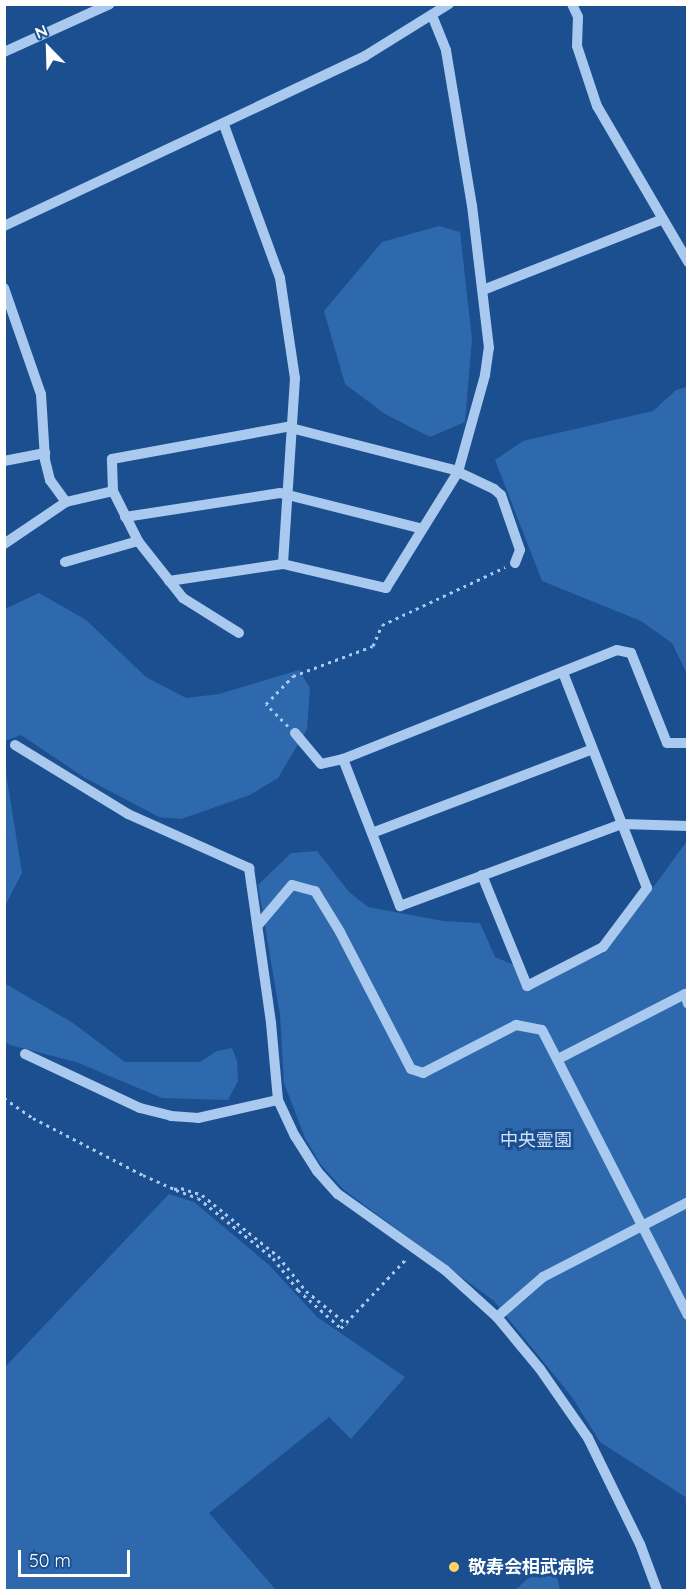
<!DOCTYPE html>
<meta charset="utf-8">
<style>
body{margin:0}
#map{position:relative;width:692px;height:1595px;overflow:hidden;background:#1b4f8f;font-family:Quicksand,"Noto Sans JP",sans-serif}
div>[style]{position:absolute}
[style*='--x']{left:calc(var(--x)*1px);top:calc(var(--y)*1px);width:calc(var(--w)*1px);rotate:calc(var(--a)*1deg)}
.green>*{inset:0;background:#2e69ad}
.path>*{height:3px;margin-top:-1.5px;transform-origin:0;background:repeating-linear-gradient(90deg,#a9c9ee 0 3px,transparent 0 7.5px)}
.minor>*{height:10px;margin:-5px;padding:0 5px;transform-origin:5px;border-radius:5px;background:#a9c9ee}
.dots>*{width:16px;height:16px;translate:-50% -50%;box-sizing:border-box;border:3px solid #1b4f8f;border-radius:50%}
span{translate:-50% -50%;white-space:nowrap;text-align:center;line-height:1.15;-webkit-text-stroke:6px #1b4f8f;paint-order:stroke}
.park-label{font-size:18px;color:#cfe3fa}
.poi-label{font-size:18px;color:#fff;font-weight:700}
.left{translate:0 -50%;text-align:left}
.frame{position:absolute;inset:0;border:6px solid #fff;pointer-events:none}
.north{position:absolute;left:18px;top:18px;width:60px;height:60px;-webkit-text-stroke:4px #1b4f8f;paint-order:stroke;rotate:337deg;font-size:16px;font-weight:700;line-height:24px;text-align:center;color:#fff}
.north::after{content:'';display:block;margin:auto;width:21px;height:27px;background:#fff;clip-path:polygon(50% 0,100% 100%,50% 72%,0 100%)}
.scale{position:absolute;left:18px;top:1550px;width:112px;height:27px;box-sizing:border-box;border:3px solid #fff;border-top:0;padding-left:8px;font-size:18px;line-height:21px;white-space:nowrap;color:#fff;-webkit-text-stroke:4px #1b4f8f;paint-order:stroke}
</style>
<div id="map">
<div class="green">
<div style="clip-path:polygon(439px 226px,460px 232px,472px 339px,465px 422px,430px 437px,385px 414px,345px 384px,324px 311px,382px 242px)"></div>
<div style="clip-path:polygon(687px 387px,687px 674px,672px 643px,641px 621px,542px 581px,495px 460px,523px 441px,653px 411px,676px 390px)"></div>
<div style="clip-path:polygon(39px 593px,86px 620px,146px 677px,186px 698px,219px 694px,299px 670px,310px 688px,307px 729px,278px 778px,250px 795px,181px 819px,159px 817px,85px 778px,21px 735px,5px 741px,5px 748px,5px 609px)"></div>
<div style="clip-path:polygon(5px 767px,22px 873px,5px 906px,4px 906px)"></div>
<div style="clip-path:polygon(687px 841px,687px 1498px,600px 1442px,572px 1397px,494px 1301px,344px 1190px,321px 1165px,305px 1138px,284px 1083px,280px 1015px,258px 885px,291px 853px,317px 851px,349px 892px,368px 907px,443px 921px,480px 923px,495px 957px,517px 966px,525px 989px,606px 952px)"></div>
<div style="clip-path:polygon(4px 983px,73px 1023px,125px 1062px,200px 1062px,217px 1051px,232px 1048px,237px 1061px,238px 1081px,228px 1100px,162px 1098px,76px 1062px,10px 1045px,5px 1042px)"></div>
<div style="clip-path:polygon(169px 1194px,194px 1202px,269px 1265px,317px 1317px,405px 1377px,351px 1439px,329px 1417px,209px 1513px,276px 1590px,5px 1590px,5px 1367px)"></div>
<div style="clip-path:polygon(552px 1557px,560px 1590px,515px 1590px)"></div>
</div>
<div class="path">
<div style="--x:288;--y:726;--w:31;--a:-135"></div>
<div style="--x:266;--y:704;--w:39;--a:-46"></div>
<div style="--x:293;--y:676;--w:85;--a:-20.6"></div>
<div style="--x:373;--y:646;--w:23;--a:-67"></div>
<div style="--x:382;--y:625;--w:136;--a:-25.2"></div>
<div style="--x:4;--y:1098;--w:35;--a:35"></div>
<div style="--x:33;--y:1118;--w:124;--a:27.4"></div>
<div style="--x:143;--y:1175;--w:34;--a:24"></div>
<div style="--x:174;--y:1189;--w:7;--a:-8"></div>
<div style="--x:181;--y:1188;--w:22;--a:18"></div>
<div style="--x:202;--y:1195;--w:97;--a:38.8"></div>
<div style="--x:278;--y:1256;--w:45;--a:51.3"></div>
<div style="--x:306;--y:1291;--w:53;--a:38.8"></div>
<div style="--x:176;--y:1190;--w:23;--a:20"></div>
<div style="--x:198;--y:1198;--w:96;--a:38.7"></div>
<div style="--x:273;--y:1258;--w:41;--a:52"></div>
<div style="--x:298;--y:1290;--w:57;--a:41.5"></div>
<div style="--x:341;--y:1328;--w:96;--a:-46.7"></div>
</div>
<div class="minor">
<div style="--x:572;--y:4;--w:14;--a:65"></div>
<div style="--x:578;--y:17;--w:29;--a:92"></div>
<div style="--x:577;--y:46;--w:63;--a:71.6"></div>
<div style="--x:597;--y:106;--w:181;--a:59.7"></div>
<div style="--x:4;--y:52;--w:116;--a:-24.4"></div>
<div style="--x:224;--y:125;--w:163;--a:69.9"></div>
<div style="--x:280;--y:278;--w:101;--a:81.5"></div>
<div style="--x:295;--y:378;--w:186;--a:93.7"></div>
<div style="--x:283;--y:564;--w:106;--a:13.1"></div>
<div style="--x:386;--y:588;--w:137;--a:-58.2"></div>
<div style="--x:458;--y:472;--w:101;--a:-74.4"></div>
<div style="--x:485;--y:375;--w:27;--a:-82"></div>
<div style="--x:489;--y:348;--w:143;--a:-96.8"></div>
<div style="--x:472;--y:206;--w:158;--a:-99.5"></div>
<div style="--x:446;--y:50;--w:37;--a:-112"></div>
<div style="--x:4;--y:226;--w:399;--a:-25.2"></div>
<div style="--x:365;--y:56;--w:99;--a:-31.8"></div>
<div style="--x:4;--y:288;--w:112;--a:70.8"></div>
<div style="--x:41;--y:394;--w:66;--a:86.5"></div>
<div style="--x:45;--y:460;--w:21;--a:76"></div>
<div style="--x:50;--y:480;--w:27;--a:54"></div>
<div style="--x:483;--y:290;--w:193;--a:-21.5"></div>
<div style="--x:4;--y:461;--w:42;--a:-11"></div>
<div style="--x:113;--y:491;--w:56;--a:63.4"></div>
<div style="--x:138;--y:541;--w:73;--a:51.7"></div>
<div style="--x:183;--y:598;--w:66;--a:32"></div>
<div style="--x:125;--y:517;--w:157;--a:-8.8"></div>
<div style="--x:280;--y:493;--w:147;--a:14.1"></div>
<div style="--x:4;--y:544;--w:75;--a:-34.1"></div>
<div style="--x:66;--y:502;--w:48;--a:-13.2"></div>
<div style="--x:113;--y:491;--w:32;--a:-92"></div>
<div style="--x:112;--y:459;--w:178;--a:-10.4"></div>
<div style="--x:287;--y:427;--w:172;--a:14.4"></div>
<div style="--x:454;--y:470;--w:44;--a:25.4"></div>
<div style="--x:494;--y:489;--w:9;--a:41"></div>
<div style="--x:501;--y:495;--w:58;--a:70.9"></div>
<div style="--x:520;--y:550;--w:14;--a:111"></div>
<div style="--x:65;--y:562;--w:76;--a:-16"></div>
<div style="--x:169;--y:581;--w:115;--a:-8.5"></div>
<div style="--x:295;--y:733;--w:40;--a:50"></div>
<div style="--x:321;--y:764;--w:23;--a:-13"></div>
<div style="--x:688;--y:743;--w:21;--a:180"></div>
<div style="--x:667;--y:743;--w:97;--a:-111.8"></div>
<div style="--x:631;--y:653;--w:14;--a:-168"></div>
<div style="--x:617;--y:650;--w:295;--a:158.3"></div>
<div style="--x:343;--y:759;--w:158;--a:68.8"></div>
<div style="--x:400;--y:906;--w:237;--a:-20.3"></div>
<div style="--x:622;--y:824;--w:66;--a:1.7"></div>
<div style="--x:15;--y:745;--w:132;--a:31.4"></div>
<div style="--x:128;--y:814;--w:133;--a:24.1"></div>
<div style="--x:249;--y:868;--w:157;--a:81.9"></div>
<div style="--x:271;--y:1023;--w:77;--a:84.8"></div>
<div style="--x:278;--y:1100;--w:40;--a:65"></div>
<div style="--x:295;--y:1136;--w:41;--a:57.8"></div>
<div style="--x:317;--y:1171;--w:31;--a:48"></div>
<div style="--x:338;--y:1194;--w:131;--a:35.4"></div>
<div style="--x:445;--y:1270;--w:70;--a:42.1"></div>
<div style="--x:497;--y:1317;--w:67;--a:50.4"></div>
<div style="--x:540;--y:1369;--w:84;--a:55.2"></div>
<div style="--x:588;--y:1438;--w:118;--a:63.9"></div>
<div style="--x:640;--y:1544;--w:49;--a:69.7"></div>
<div style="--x:372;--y:833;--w:236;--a:-20.8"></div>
<div style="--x:482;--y:875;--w:120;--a:67.9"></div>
<div style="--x:527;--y:986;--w:85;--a:-27.2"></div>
<div style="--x:603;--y:947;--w:74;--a:-53.3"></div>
<div style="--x:647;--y:888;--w:232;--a:-111.3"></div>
<div style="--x:259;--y:924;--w:51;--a:-49.8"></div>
<div style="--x:292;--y:885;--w:24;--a:15"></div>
<div style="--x:315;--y:891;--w:48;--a:58.6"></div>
<div style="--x:340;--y:932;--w:154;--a:62.6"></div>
<div style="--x:411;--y:1069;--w:13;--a:18"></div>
<div style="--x:423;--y:1073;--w:105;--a:-27.3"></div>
<div style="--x:516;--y:1025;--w:26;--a:11"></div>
<div style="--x:542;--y:1030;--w:320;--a:62.9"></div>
<div style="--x:25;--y:1054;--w:127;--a:25.2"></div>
<div style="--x:140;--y:1108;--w:32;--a:14"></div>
<div style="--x:171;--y:1116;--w:27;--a:4"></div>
<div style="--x:198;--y:1118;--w:82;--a:-12.7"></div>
<div style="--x:558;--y:1059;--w:143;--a:-27.1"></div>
<div style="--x:685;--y:994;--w:10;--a:73"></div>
<div style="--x:497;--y:1317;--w:61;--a:-41"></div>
<div style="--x:543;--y:1277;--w:163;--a:-27.3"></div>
</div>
<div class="dots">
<div style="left:454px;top:1567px;background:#ffd166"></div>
</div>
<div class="park-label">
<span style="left:536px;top:1140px">中央霊園</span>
</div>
<div class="poi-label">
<span class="left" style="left:468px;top:1567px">敬寿会相武病院</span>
</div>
<div class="frame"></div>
<div class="north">N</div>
<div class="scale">50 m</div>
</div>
